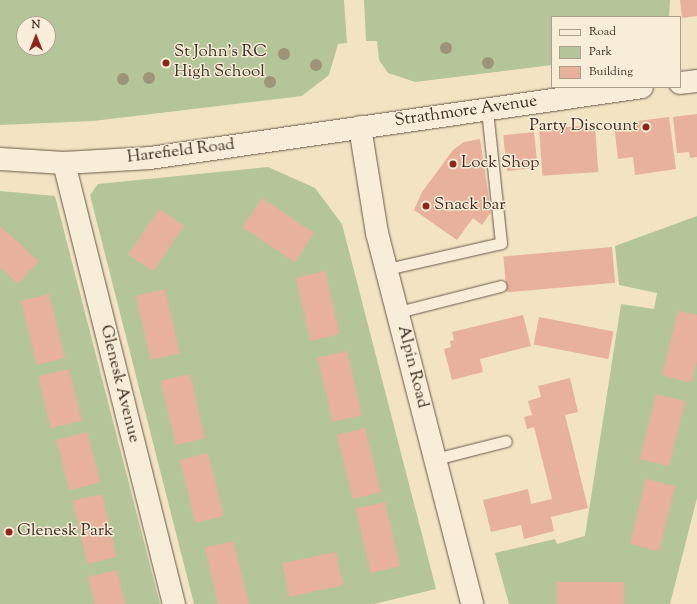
<!DOCTYPE html>
<style>
body{margin:0}
#map{position:relative;width:697px;height:604px;overflow:hidden;background:#f2e4c3;font-family:"Sorts Mill Goudy",serif}
div>[style]{position:absolute}
[style*='--x']{left:calc(var(--x)*1px);top:calc(var(--y)*1px);width:calc(var(--w)*1px);rotate:calc(var(--a)*1deg)}
.green>*{inset:0;background:#b4c599}
.building>*{inset:0;background:#e7b19b;transform-origin:0 0}
.roads{filter:drop-shadow(0 0 1px #6a594a) drop-shadow(0 0 1px #6a594a)}
.lane>*{height:11px;margin:-5.5px;padding:0 5.5px;transform-origin:5.5px;border-radius:5.5px;background:#f7edd8}
.street>*{height:22px;margin:-11px;padding:0 11px;transform-origin:11px;border-radius:11px;background:#f7edd8}
.secondary>*{height:22px;margin:-11px;padding:0 11px;transform-origin:11px;border-radius:11px;background:#f7edd8}
.trees>*{width:12px;height:12px;margin:-6px;border-radius:50%;background:#9e947a}
.dots>*{width:11px;height:11px;translate:-50% -50%;box-sizing:border-box;border:2px solid #f7edd8;border-radius:50%}
span{translate:-50% -50%;white-space:nowrap;text-align:center;line-height:1.15;-webkit-text-stroke:3px #f7edd8;paint-order:stroke}
.poi-label{font-size:17px;color:#3c2b21}
.left{translate:0 -50%;text-align:left}
.right{translate:-100% -50%;text-align:right}
.street-label{font-size:17px;color:#3c2b21}
.legend{position:absolute;left:551px;top:16px;width:130px;height:72px;box-sizing:border-box;background:#f7edd8;border:1px solid #ac9f8f;margin:0;padding:5px 7px;list-style:none;font-size:12px;color:#3c2b21}
.legend li{display:flex;align-items:center;gap:8px;height:20px}
.legend b{width:20px;border:1px solid #ac9f8f}
.north{position:absolute;left:16px;top:16px;width:40px;height:40px;box-sizing:border-box;background:#f7edd8;border:1px solid #ac9f8f;border-radius:50%;rotate:0deg;font-size:11px;font-weight:700;line-height:16px;text-align:center;color:#3c2b21}
.north::after{content:'';display:block;margin:auto;width:14px;height:18px;background:#8f2418;clip-path:polygon(50% 0,100% 100%,50% 72%,0 100%)}
</style>
<div id="map">
<div class="green">
<div style="clip-path:polygon(evenodd,0 0,344px 0,347px 43px,338px 44px,329px 75px,302px 96px,93px 121px,0 125px,0 0,24px 24px,48px 24px,48px 48px,24px 48px,24px 24px)"></div>
<div style="clip-path:polygon(364px 0,670px 0,669px 17px,552px 17px,552px 65px,415px 82px,388px 73px,379px 60px,377px 41px,366px 41px)"></div>
<div style="clip-path:polygon(268px 167px,315px 188px,342px 224px,436px 589px,374px 604px,194px 604px,90px 195px,98px 184px)"></div>
<div style="clip-path:polygon(0 191px,55px 196px,160px 604px,0 604px)"></div>
<div style="clip-path:polygon(697px 216px,697px 498px,670px 604px,509px 604px,495px 553px,555px 539px,557px 544px,585px 536px,621px 304px,654px 309px,657px 293px,619px 285px,615px 246px)"></div>
</div>
<div class="building">
<div style="clip-path:polygon(680px 0,697px 0,697px 16px,682px 18px)"></div>
<div style="clip-path:polygon(697px 114px,697px 157px,690px 158px,689px 152px,677px 153px,673px 117px)"></div>
<div style="clip-path:polygon(669px 117px,676px 169px,635px 175px,633px 157px,618px 159px,614px 124px)"></div>
<div style="left:595px;top:125px;width:47px;height:56px;rotate:86deg"></div>
<div style="left:534px;top:132px;width:36px;height:31px;rotate:84deg"></div>
<div style="clip-path:polygon(480px 139px,491px 212px,482px 225px,473px 218px,457px 240px,414px 210px,422px 192px,453px 150px,464px 142px)"></div>
<div style="left:262px;top:198px;width:63px;height:35px;rotate:34deg"></div>
<div style="left:159px;top:209px;width:30px;height:55px;rotate:34deg"></div>
<div style="clip-path:polygon(0 226px,39px 261px,18px 284px,0 267px)"></div>
<div style="left:612px;top:247px;width:36px;height:109px;rotate:85deg"></div>
<div style="left:325px;top:271px;width:65px;height:30px;rotate:77deg"></div>
<div style="left:165px;top:289px;width:66px;height:30px;rotate:77deg"></div>
<div style="left:49px;top:294px;width:66px;height:29px;rotate:76deg"></div>
<div style="clip-path:polygon(678px 311px,697px 315px,697px 360px,691px 383px,662px 375px)"></div>
<div style="clip-path:polygon(523px 315px,531px 346px,480px 359px,483px 372px,452px 380px,444px 349px,451px 347px,450px 341px,454px 340px,452px 332px)"></div>
<div style="left:539px;top:317px;width:76px;height:28px;rotate:11deg"></div>
<div style="left:347px;top:351px;width:66px;height:30px;rotate:77deg"></div>
<div style="left:69px;top:369px;width:53px;height:32px;rotate:76deg"></div>
<div style="left:190px;top:374px;width:66px;height:30px;rotate:77deg"></div>
<div style="clip-path:polygon(570px 378px,578px 412px,565px 415px,588px 508px,551px 517px,554px 531px,524px 539px,521px 525px,491px 532px,483px 500px,528px 489px,531px 504px,552px 499px,534px 427px,527px 429px,524px 417px,532px 415px,528px 401px,541px 397px,538px 386px)"></div>
<div style="left:656px;top:394px;width:30px;height:67px;rotate:14deg"></div>
<div style="left:365px;top:428px;width:66px;height:29px;rotate:76deg"></div>
<div style="left:87px;top:432px;width:52px;height:32px;rotate:75deg"></div>
<div style="left:208px;top:453px;width:65px;height:29px;rotate:76deg"></div>
<div style="left:646px;top:479px;width:30px;height:67px;rotate:14deg"></div>
<div style="left:102px;top:494px;width:65px;height:30px;rotate:77deg"></div>
<div style="left:385px;top:502px;width:66px;height:30px;rotate:77deg"></div>
<div style="clip-path:polygon(233px 541px,249px 604px,218px 604px,205px 548px)"></div>
<div style="left:336px;top:552px;width:34px;height:55px;rotate:78deg"></div>
<div style="clip-path:polygon(117px 570px,125px 604px,95px 604px,88px 577px)"></div>
<div style="left:557px;top:582px;width:67px;height:22px"></div>
</div>
<div class="roads">
<div class="lane">
<div style="--x:387;--y:269;--w:117;--a:-12.8"></div>
<div style="--x:501;--y:243;--w:135;--a:-96"></div>
<div style="--x:398;--y:312;--w:106;--a:-14.2"></div>
<div style="--x:435;--y:459;--w:73;--a:-14.2"></div>
</div>
<div class="street">
<div style="--x:360;--y:127;--w:107;--a:80.9"></div>
<div style="--x:377;--y:233;--w:383;--a:75.6"></div>
<div style="--x:64;--y:163;--w:455;--a:76"></div>
</div>
<div class="secondary">
<div style="--x:680;--y:83;--w:17;--a:-7"></div>
<div style="--x:0;--y:159;--w:64;--a:3.6"></div>
<div style="--x:64;--y:163;--w:86;--a:-3.3"></div>
<div style="--x:150;--y:158;--w:497;--a:-8.2"></div>
</div>
</div>
<div class="trees">
<div style="left:446px;top:48px"></div>
<div style="left:284px;top:54px"></div>
<div style="left:488px;top:63px"></div>
<div style="left:316px;top:65px"></div>
<div style="left:149px;top:78px"></div>
<div style="left:123px;top:79px"></div>
<div style="left:270px;top:82px"></div>
</div>
<div class="dots">
<div style="left:166px;top:63px;background:#8f2418"></div>
<div style="left:646px;top:127px;background:#8f2418"></div>
<div style="left:453px;top:164px;background:#8f2418"></div>
<div style="left:426px;top:206px;background:#8f2418"></div>
<div style="left:9px;top:532px;background:#8f2418"></div>
</div>
<div class="poi-label">
<span class="left" style="left:174px;top:63px">St John's RC<br>High School</span>
<span class="right" style="left:638px;top:127px">Party Discount</span>
<span class="left" style="left:461px;top:164px">Lock Shop</span>
<span class="left" style="left:434px;top:206px">Snack bar</span>
<span class="left" style="left:17px;top:532px">Glenesk Park</span>
</div>
<div class="street-label">
<span style="left:466px;top:112px;rotate:-8deg">Strathmore Avenue</span>
<span style="left:181px;top:152px;rotate:-7deg">Harefield Road</span>
<span style="left:412px;top:367px;rotate:76deg">Alpin Road</span>
<span style="left:119px;top:384px;rotate:76deg">Glenesk Avenue</span>
</div>
<ul class="legend">
<li><b style="height:5px;background:#f7edd8"></b>Road</li>
<li><b style="height:11px;background:#b4c599"></b>Park</li>
<li><b style="height:11px;background:#e7b19b"></b>Building</li>
</ul>
<div class="north">N</div>
</div>
